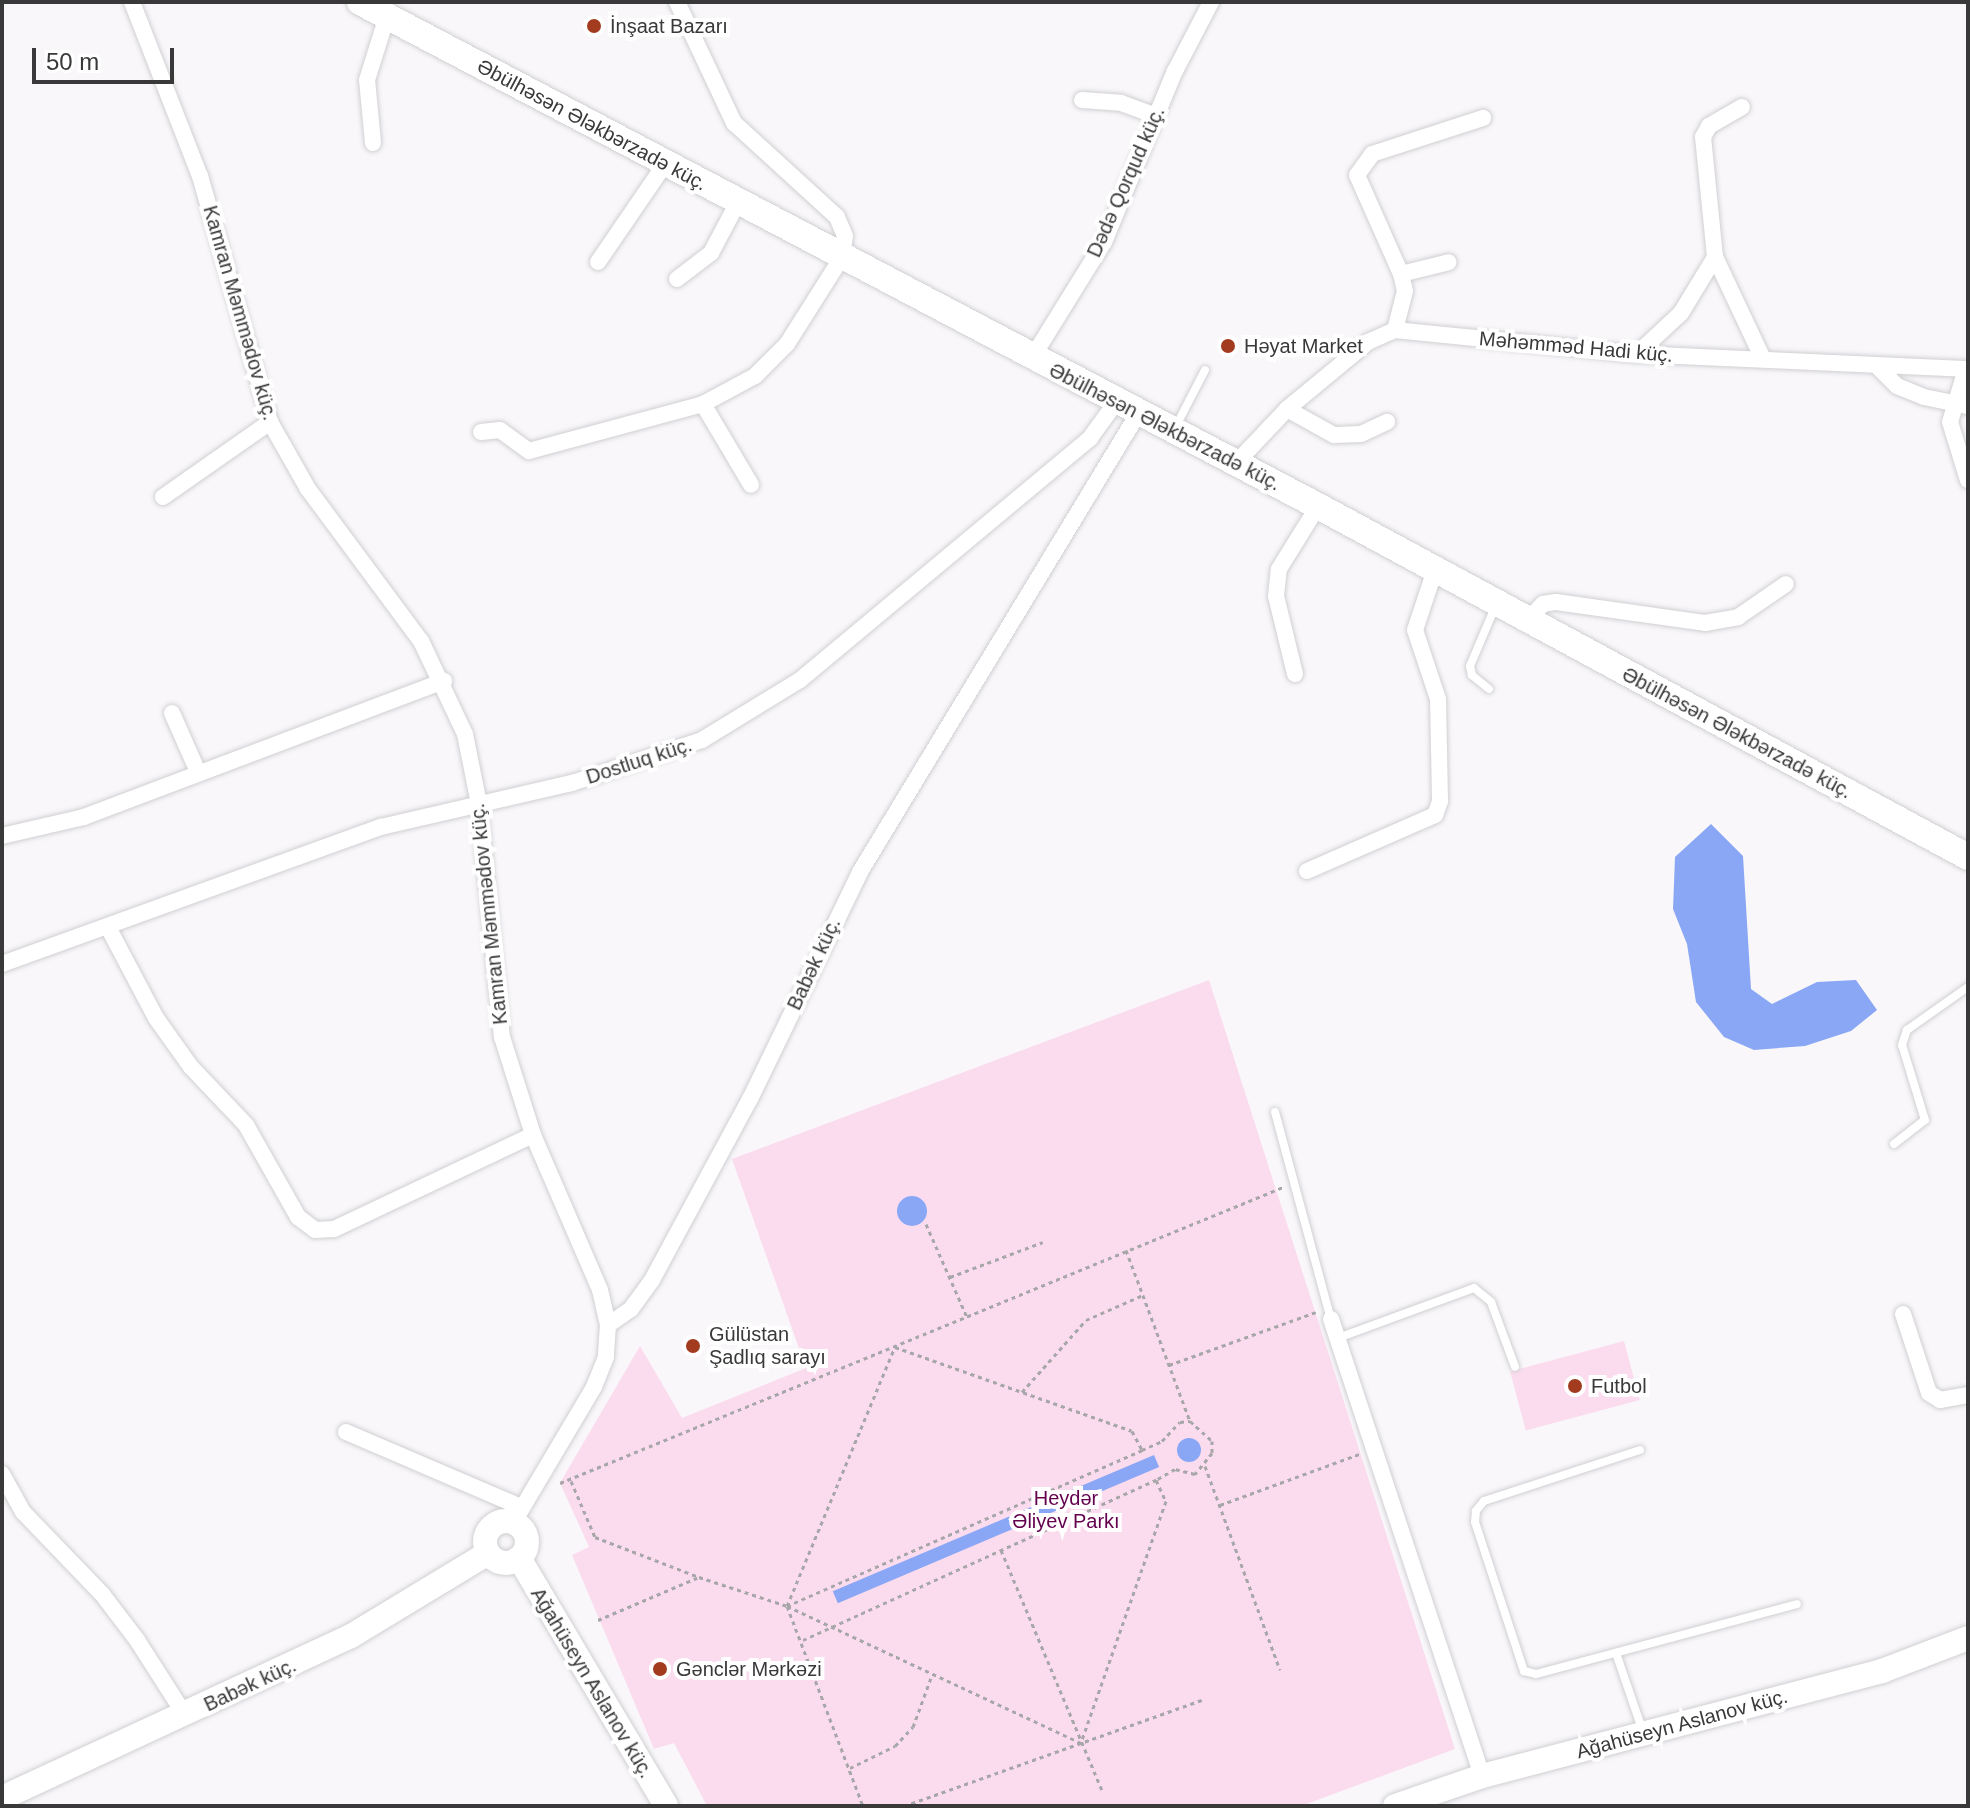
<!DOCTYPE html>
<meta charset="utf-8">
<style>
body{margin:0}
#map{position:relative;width:1970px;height:1808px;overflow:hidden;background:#f9f7fa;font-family:Arial,sans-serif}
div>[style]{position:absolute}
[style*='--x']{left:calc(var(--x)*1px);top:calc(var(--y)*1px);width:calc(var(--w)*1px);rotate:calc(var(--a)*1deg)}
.green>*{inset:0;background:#fbdcef;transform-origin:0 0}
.water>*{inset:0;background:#89a7f5;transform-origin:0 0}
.round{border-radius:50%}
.path>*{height:3px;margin-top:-1.5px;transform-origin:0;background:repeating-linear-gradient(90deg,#a7a6a8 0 4px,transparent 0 8px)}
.roads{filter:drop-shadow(0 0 2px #d0cfd2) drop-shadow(0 0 2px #d0cfd2)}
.lane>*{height:8px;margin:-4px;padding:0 4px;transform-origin:4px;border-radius:4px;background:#fff}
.street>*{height:16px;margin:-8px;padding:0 8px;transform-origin:8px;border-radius:8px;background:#fff}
.secondary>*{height:24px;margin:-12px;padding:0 12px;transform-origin:12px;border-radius:12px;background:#fff}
.secondary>.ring{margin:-12px;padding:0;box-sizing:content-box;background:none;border:24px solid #fff;border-radius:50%}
.primary>*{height:26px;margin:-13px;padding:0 13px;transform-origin:13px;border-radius:13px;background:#fff}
.dots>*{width:22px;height:22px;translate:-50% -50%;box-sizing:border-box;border:4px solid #fff;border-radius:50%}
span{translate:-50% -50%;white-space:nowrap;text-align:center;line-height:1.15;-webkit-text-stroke:8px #fff;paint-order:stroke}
.poi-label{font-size:20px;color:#39393a}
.left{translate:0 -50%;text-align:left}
.street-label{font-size:20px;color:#39393a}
.park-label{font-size:20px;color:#63004d}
.frame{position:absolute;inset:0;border:4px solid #39393a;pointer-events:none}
.scale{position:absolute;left:32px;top:48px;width:142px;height:36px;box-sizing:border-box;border:4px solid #39393a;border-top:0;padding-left:10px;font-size:24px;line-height:28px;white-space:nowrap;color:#39393a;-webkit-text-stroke:6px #fff;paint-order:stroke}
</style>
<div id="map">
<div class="green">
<div style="clip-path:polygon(1209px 980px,1455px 1749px,1301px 1806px,707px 1806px,674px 1743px,654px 1749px,572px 1555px,589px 1547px,560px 1483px,640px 1346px,682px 1418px,806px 1368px,732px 1159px)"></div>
<div style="left:1624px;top:1341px;width:61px;height:118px;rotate:75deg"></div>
</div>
<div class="water">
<div style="clip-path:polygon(1711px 824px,1743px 856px,1751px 989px,1772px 1004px,1817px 982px,1856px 980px,1877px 1010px,1851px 1031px,1805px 1046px,1754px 1050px,1724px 1037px,1696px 1002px,1687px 944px,1673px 909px,1675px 857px)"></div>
<div class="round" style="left:897px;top:1196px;width:30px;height:30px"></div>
<div class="round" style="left:1177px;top:1438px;width:24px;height:24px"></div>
<div style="left:1154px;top:1455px;width:13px;height:349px;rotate:67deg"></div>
</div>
<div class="path">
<div style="--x:926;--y:1224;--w:102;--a:66.2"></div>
<div style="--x:1126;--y:1250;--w:183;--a:69.5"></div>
<div style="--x:950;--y:1277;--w:99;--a:-20.6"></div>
<div style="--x:895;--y:1347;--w:251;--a:19.5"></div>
<div style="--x:1132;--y:1431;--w:21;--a:62"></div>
<div style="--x:1142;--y:1450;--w:22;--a:-24"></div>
<div style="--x:1162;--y:1441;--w:26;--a:-47"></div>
<div style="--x:1180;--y:1422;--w:10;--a:-6"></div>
<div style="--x:1190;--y:1421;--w:30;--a:42"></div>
<div style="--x:1212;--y:1441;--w:12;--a:90"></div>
<div style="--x:1212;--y:1453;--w:27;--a:129"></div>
<div style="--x:1195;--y:1474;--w:21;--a:-166"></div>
<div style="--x:1175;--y:1469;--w:22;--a:150"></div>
<div style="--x:1156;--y:1480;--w:23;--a:65"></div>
<div style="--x:1166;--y:1501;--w:256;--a:109.4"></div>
<div style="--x:1081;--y:1743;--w:324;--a:-155"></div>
<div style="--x:787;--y:1606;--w:281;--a:-67.4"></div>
<div style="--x:1169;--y:1365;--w:156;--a:-19.8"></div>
<div style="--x:1022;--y:1392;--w:96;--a:-48.4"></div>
<div style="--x:1086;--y:1320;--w:62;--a:-23.7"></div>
<div style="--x:1205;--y:1466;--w:217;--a:69.8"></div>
<div style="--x:571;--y:1481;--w:61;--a:66.8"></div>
<div style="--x:595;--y:1537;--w:111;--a:21"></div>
<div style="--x:560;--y:1483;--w:781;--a:-22.26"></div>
<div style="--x:1220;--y:1505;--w:148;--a:-20.1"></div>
<div style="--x:1001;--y:1550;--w:260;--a:67.2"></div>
<div style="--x:787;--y:1606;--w:388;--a:-23.7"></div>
<div style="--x:598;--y:1620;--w:110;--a:-23.1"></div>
<div style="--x:699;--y:1577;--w:93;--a:18.2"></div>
<div style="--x:787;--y:1606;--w:214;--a:69.2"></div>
<div style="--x:803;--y:1640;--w:388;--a:-24.4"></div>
<div style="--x:850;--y:1768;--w:50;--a:-26.1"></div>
<div style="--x:895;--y:1746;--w:26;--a:-47"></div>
<div style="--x:913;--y:1727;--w:55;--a:-69.9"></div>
<div style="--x:904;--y:1806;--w:319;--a:-19.6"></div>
</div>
<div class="roads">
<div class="lane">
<div style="--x:1176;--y:426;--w:63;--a:-62.6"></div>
<div style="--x:1489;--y:689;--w:22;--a:-141"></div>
<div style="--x:1472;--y:675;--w:9;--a:-103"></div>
<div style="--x:1470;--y:666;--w:64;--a:-67"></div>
<div style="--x:1275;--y:1112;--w:214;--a:74.9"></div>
<div style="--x:1894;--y:1144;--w:39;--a:-38"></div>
<div style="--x:1925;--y:1120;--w:78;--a:-107"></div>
<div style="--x:1902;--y:1045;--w:16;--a:-72"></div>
<div style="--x:1907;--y:1030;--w:75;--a:-35.2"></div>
<div style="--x:1338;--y:1338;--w:145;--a:-20.2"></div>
<div style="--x:1474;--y:1288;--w:22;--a:39"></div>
<div style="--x:1491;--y:1302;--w:69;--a:69.7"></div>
<div style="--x:1640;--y:1450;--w:164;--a:161.9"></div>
<div style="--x:1484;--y:1501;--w:13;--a:129"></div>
<div style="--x:1476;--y:1511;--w:11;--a:95"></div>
<div style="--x:1475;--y:1522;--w:157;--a:71.8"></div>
<div style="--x:1524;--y:1671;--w:12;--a:14"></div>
<div style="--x:1536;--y:1674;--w:270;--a:-15"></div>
<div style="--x:1616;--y:1653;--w:83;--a:71.1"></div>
</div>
<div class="street">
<div style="--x:132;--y:2;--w:187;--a:68.7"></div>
<div style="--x:200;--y:176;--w:256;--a:74.1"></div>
<div style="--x:270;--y:422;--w:77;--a:60.4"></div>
<div style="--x:308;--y:489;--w:189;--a:53.4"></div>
<div style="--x:421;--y:641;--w:103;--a:64.7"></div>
<div style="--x:465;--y:734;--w:71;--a:78.7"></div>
<div style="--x:479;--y:804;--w:234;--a:84.4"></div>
<div style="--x:502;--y:1037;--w:103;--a:72.4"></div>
<div style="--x:533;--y:1135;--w:169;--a:66.6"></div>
<div style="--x:600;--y:1290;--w:36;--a:77"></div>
<div style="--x:608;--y:1325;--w:32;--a:94"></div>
<div style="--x:606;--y:1357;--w:32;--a:112"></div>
<div style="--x:594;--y:1387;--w:157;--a:120.7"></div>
<div style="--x:1082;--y:100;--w:39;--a:4"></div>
<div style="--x:1121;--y:103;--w:37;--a:20"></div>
<div style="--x:373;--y:143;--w:63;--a:-95.4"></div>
<div style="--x:367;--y:80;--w:67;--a:-72.6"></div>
<div style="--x:1715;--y:257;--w:113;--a:64.8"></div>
<div style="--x:598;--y:262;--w:119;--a:-55.6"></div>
<div style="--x:1401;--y:274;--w:49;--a:-14"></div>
<div style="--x:677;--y:279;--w:43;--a:-37.4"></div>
<div style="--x:711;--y:253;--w:58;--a:-62.1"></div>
<div style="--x:1395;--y:330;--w:40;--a:-75.6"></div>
<div style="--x:1405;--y:291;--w:17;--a:-103"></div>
<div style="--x:1401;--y:274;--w:108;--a:-114"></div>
<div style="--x:1357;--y:175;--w:26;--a:-54"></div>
<div style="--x:1372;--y:154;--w:117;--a:-18"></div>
<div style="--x:1637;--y:354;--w:60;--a:-43"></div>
<div style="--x:1681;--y:313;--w:66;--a:-58.7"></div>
<div style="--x:1715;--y:257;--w:121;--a:-95.7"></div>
<div style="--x:1703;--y:137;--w:13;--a:-61"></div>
<div style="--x:1709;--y:126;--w:38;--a:-30"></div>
<div style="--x:1032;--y:358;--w:137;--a:-58.2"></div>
<div style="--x:1104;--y:242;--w:185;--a:-67.5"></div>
<div style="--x:1175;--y:71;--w:78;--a:-62.4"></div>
<div style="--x:1879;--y:368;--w:25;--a:45"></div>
<div style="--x:1897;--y:386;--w:29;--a:22"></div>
<div style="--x:1924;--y:397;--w:45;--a:11.6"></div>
<div style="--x:1966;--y:369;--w:55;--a:106.8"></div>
<div style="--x:1950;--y:422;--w:61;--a:72.8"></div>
<div style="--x:703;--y:404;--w:94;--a:59.3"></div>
<div style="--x:1287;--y:409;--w:54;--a:29"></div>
<div style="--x:1334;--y:435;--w:27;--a:-2"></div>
<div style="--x:1361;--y:434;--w:29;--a:-25"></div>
<div style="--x:481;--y:432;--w:19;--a:-6"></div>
<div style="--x:500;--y:430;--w:36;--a:36"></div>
<div style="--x:529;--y:451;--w:180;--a:-15.1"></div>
<div style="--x:703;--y:404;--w:59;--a:-28.3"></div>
<div style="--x:755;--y:376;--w:45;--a:-45"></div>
<div style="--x:787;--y:344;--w:103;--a:-57.7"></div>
<div style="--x:842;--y:257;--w:21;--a:-82"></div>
<div style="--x:845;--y:236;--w:21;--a:-113"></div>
<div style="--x:837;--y:217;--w:139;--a:-137.6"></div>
<div style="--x:734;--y:123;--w:134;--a:-115.2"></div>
<div style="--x:1236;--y:463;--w:74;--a:-46.6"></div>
<div style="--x:1287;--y:409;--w:105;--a:-39.6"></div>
<div style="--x:1368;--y:342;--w:30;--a:-24"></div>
<div style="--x:1395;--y:330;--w:243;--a:5.7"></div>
<div style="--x:1637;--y:354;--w:331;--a:2.6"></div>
<div style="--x:163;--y:497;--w:131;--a:-35"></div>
<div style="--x:1528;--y:620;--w:22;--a:-47"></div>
<div style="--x:1543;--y:604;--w:13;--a:-9"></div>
<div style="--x:1556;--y:602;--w:150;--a:8"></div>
<div style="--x:1705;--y:623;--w:34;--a:-10"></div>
<div style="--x:1738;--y:617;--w:58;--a:-34.5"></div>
<div style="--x:1295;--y:674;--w:80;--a:-103.7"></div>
<div style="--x:1276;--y:596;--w:27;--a:-84"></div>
<div style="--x:1279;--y:569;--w:74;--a:-58.2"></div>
<div style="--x:172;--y:713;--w:64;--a:66.2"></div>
<div style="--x:2;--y:836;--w:84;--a:-13"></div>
<div style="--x:84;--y:817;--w:385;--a:-20.7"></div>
<div style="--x:1307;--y:871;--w:140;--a:-23.6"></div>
<div style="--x:1435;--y:815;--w:15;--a:-70"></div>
<div style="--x:1440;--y:801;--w:102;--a:-91.1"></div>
<div style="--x:1438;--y:699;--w:73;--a:-108.4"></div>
<div style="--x:1415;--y:630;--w:63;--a:-71.6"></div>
<div style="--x:109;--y:929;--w:101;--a:62.2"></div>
<div style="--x:156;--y:1018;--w:60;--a:54.5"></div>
<div style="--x:191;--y:1067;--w:80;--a:46.5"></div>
<div style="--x:246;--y:1125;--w:106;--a:60.5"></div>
<div style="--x:298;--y:1217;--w:21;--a:37"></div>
<div style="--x:315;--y:1230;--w:19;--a:-3"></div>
<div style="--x:334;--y:1229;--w:220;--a:-25.3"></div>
<div style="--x:2;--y:964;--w:403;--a:-19.9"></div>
<div style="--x:381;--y:827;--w:196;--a:-13"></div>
<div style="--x:572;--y:783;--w:137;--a:-18.3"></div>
<div style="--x:702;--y:740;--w:115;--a:-31.5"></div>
<div style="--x:800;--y:680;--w:378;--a:-39.8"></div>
<div style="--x:1090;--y:438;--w:46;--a:-53.9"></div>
<div style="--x:1903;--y:1314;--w:83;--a:71.8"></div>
<div style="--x:1929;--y:1393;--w:13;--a:32"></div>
<div style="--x:1940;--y:1400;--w:28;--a:-10"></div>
<div style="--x:1331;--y:1319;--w:481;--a:71.7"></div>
<div style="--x:608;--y:1325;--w:28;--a:-35"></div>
<div style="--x:631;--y:1309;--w:36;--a:-54"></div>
<div style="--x:652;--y:1280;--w:206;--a:-61.6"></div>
<div style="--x:750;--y:1099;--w:252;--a:-64.1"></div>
<div style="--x:860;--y:872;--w:538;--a:-58.76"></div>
<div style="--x:346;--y:1432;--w:190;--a:23.2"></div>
<div style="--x:2;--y:1474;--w:43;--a:61.1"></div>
<div style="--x:23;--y:1512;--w:114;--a:46.1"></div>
<div style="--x:102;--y:1594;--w:58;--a:52.7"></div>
<div style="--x:137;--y:1640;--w:89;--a:57.4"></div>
</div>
<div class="secondary">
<div class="ring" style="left:485px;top:1521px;width:18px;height:18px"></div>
<div style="--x:519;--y:1558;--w:288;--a:59.3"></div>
<div style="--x:2;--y:1798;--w:385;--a:-24.9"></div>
<div style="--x:351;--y:1636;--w:160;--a:-31.2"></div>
<div style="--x:1395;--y:1806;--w:92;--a:-19"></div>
<div style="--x:1482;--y:1776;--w:414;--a:-14.7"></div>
<div style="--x:1882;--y:1671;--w:92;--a:-21"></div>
</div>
<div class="primary">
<div style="--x:360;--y:2;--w:1082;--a:27.75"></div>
<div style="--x:1318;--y:506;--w:739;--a:28.37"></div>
</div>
</div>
<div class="dots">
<div style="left:594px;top:26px;background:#a33b1f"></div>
<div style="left:1228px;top:346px;background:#a33b1f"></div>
<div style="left:693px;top:1346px;background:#a33b1f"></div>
<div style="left:1575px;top:1386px;background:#a33b1f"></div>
<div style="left:660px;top:1669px;background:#a33b1f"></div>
</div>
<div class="poi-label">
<span class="left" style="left:610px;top:26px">İnşaat Bazarı</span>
<span class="left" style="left:1244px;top:346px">Həyat Market</span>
<span class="left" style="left:709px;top:1346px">Gülüstan<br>Şadlıq sarayı</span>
<span class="left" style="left:1591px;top:1386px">Futbol</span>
<span class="left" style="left:676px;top:1669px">Gənclər Mərkəzi</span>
</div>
<div class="street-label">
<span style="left:592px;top:125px;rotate:28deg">Əbülhəsən Ələkbərzadə küç.</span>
<span style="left:1126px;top:182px;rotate:-66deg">Dədə Qorqud küç.</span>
<span style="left:240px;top:313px;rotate:74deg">Kamran Məmmədov küç.</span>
<span style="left:1576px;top:347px;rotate:5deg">Məhəmməd Hadi küç.</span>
<span style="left:1165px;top:427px;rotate:27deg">Əbülhəsən Ələkbərzadə küç.</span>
<span style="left:1737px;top:733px;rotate:28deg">Əbülhəsən Ələkbərzadə küç.</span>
<span style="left:639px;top:761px;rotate:-18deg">Dostluq küç.</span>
<span style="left:489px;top:914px;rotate:-96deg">Kamran Məmmədov küç.</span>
<span style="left:814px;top:964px;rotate:-65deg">Babək küç.</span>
<span style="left:592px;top:1683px;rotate:59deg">Ağahüseyn Aslanov küç.</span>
<span style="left:250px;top:1685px;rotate:-25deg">Babək küç.</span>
<span style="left:1682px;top:1724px;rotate:-15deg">Ağahüseyn Aslanov küç.</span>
</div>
<div class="park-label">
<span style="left:1066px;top:1510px">Heydər<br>Əliyev Parkı</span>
</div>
<div class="frame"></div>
<div class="scale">50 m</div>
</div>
